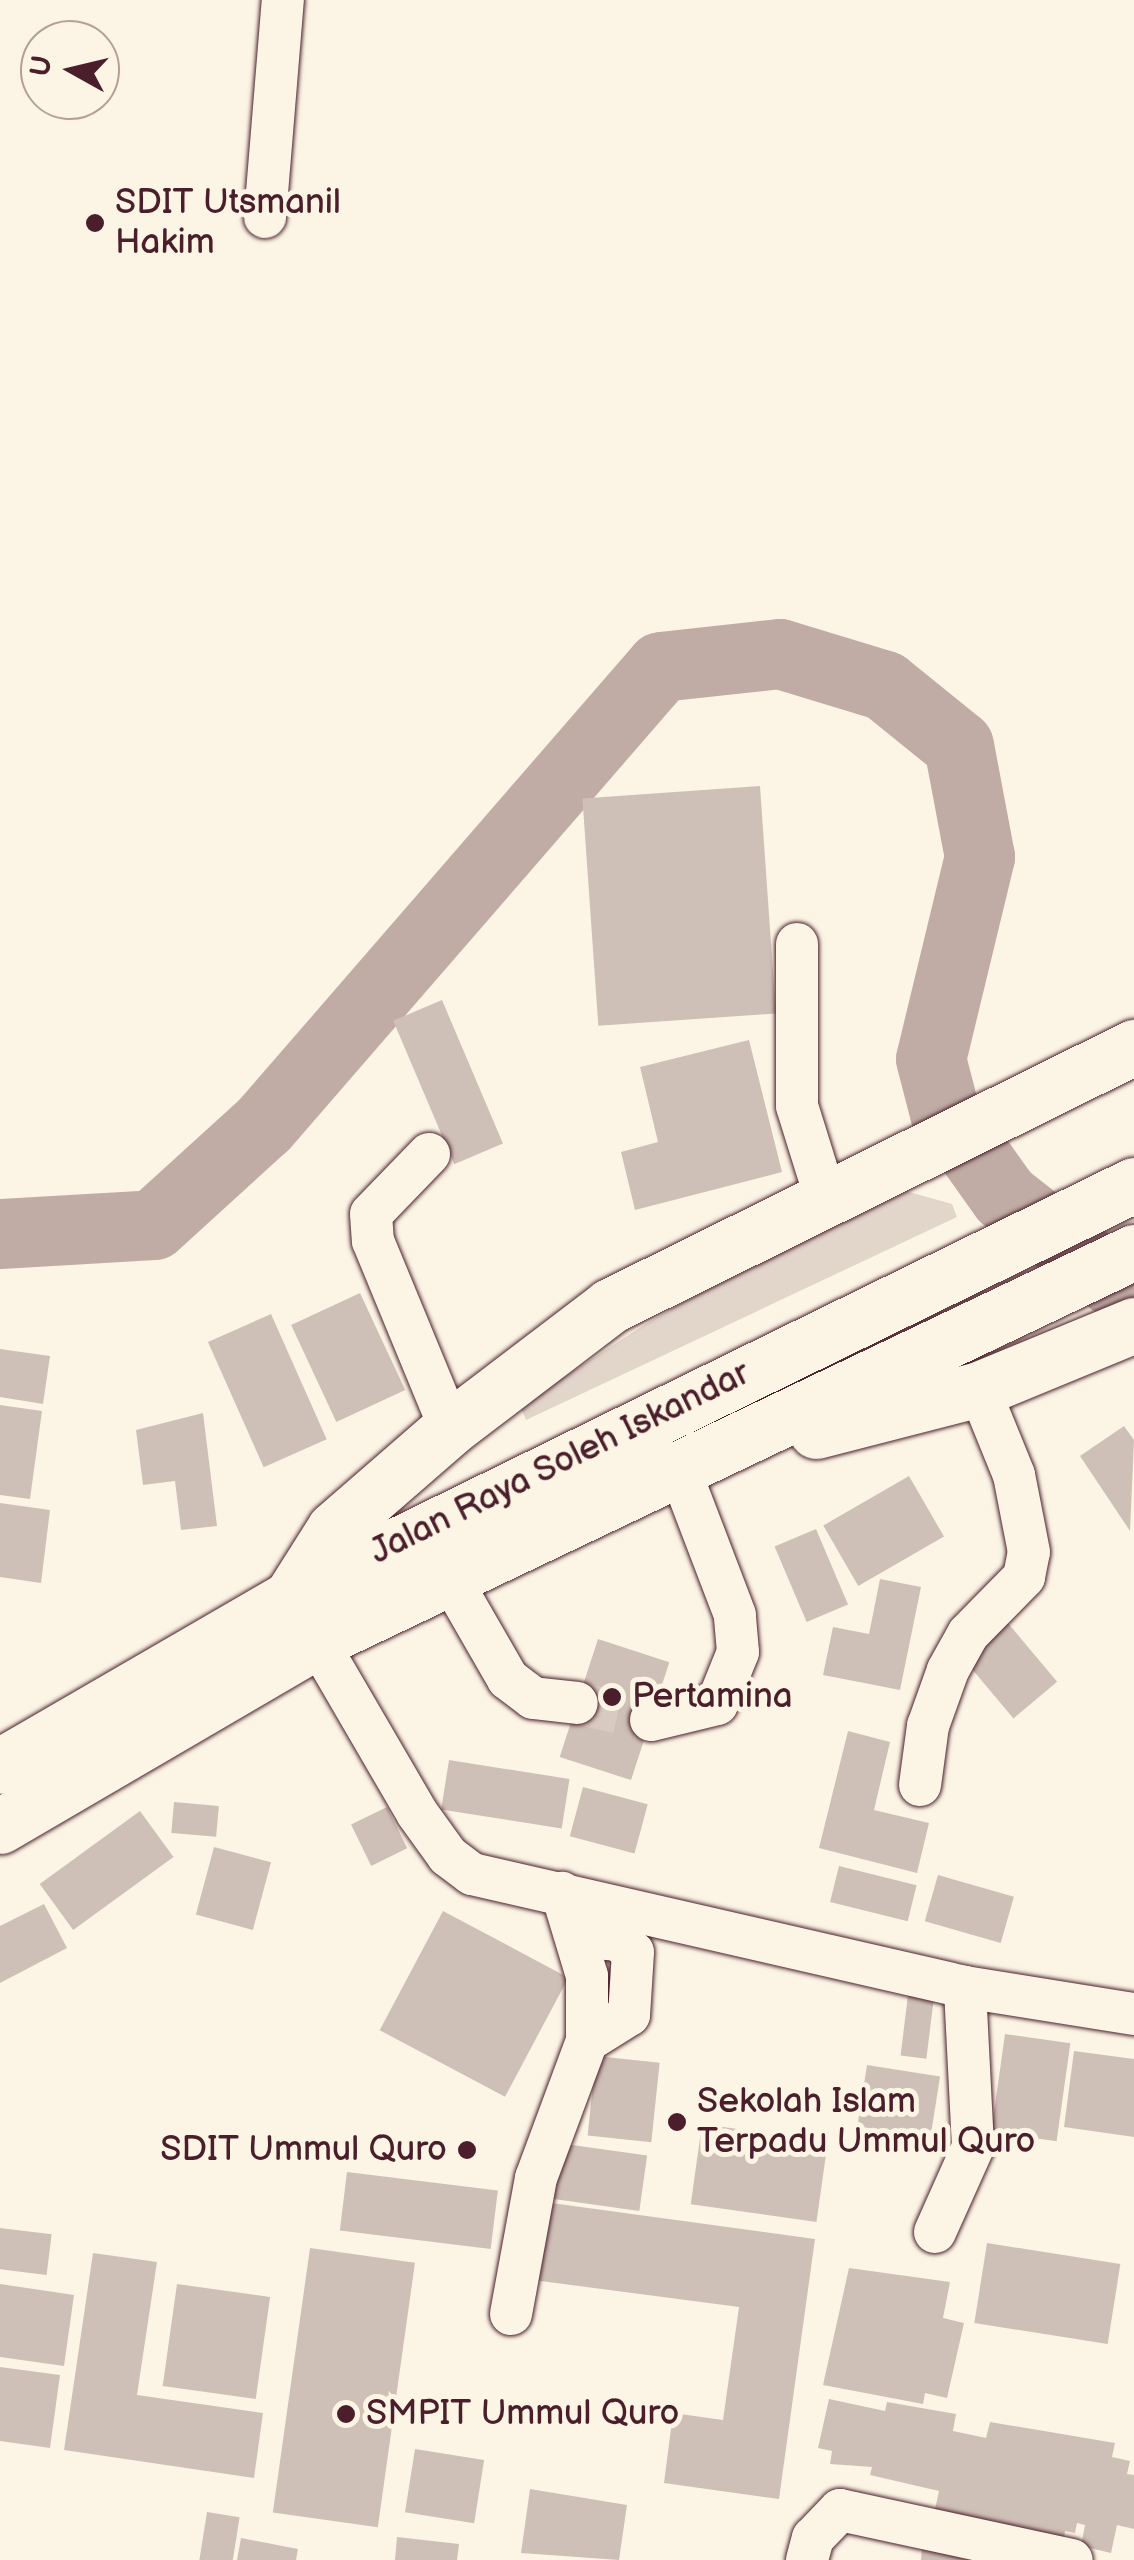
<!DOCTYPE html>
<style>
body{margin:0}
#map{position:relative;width:1134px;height:2560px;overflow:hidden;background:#fcf5e5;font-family:"Balsamiq Sans",sans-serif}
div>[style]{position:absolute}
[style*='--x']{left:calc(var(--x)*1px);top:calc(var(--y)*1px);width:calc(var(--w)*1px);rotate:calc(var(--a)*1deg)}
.green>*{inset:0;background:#e2d5ca}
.river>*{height:70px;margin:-35px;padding:0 35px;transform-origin:35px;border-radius:35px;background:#c0aca5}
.building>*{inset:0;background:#cfc0b7;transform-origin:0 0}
.minor-tunnel>*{height:42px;margin-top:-21px;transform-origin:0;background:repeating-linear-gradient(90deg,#d8cac0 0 42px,transparent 0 63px)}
.roads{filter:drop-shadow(0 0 2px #4a1f2b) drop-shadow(0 0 2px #4a1f2b)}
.minor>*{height:42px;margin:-21px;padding:0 21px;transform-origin:21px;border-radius:21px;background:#fcf5e5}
.highway>*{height:55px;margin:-27.5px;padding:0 27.5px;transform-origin:27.5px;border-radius:27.5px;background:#fcf5e5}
.dots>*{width:28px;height:28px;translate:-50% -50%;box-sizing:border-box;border:5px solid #fcf5e5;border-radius:50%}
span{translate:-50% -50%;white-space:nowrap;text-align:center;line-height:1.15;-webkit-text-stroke:10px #fcf5e5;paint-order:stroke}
.poi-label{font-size:35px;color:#4a1f2b}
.left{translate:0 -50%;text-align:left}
.right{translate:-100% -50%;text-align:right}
.street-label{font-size:35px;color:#4a1f2b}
.north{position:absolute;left:20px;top:20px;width:100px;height:100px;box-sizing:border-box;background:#fcf5e5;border:2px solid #b59f9b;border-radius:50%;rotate:278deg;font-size:28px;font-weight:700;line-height:40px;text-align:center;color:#4a1f2b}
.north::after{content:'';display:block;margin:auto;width:35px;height:45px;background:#4a1f2b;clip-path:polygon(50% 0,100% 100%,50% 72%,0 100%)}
</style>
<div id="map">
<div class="green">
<div style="clip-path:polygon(901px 1177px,909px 1192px,952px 1204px,957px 1217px,526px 1420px,520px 1406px,644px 1325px)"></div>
</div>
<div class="river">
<div style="--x:0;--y:1234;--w:154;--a:-3.3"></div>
<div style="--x:154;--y:1225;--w:149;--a:-42.3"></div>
<div style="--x:264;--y:1125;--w:606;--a:-49.08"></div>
<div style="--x:661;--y:667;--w:120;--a:-6.2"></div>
<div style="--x:780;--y:654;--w:110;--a:16.9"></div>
<div style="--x:885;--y:686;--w:95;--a:39"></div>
<div style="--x:959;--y:746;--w:113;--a:79.3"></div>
<div style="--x:980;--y:857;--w:208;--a:103.6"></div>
<div style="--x:931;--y:1059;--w:56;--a:75.5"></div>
<div style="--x:945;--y:1113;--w:103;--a:54.5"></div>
<div style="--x:1005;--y:1197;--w:164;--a:38.1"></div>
</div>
<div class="building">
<div style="left:760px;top:786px;width:228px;height:178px;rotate:86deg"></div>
<div style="left:442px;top:1000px;width:156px;height:53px;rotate:67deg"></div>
<div style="clip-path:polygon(749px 1040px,782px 1172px,635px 1210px,621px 1152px,658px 1142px,640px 1067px)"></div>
<div style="left:360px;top:1293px;width:107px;height:76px;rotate:65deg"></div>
<div style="left:271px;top:1314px;width:137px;height:69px;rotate:66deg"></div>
<div style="clip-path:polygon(0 1349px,50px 1356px,43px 1404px,0 1397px)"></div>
<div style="clip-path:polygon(0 1405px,42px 1411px,30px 1499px,0 1495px)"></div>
<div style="clip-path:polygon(203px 1413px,217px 1526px,181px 1530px,175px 1481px,143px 1485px,136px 1430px)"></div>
<div style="clip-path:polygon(1124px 1426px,1134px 1440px,1130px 1531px,1080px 1456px)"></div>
<div style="left:909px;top:1476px;width:70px;height:99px;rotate:60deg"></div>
<div style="clip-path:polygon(0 1503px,50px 1510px,41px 1583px,0 1577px)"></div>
<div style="left:816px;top:1529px;width:82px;height:45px;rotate:67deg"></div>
<div style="clip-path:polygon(880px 1579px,921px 1587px,900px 1690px,823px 1675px,833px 1627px,869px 1634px)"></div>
<div style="left:1007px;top:1622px;width:78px;height:57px;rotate:50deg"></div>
<div style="left:598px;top:1639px;width:75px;height:124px;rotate:18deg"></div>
<div style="clip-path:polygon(848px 1731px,890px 1742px,874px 1810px,929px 1823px,917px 1873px,819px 1848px)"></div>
<div style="left:449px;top:1760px;width:122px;height:50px;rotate:9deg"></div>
<div style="left:583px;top:1787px;width:67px;height:51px;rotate:15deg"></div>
<div style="left:174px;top:1802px;width:45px;height:31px;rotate:5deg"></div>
<div style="left:387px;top:1807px;width:46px;height:40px;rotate:64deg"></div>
<div style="left:140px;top:1811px;width:57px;height:124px;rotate:54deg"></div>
<div style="left:214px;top:1847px;width:59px;height:70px;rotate:15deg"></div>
<div style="left:839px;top:1866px;width:80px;height:37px;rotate:14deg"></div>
<div style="left:938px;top:1875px;width:79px;height:48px;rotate:16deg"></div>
<div style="clip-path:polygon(44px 1904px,67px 1948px,0 1983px,0 1926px)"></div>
<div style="left:443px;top:1911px;width:142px;height:135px;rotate:28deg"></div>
<div style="left:909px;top:1987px;width:26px;height:69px;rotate:7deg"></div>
<div style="left:1005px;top:2034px;width:66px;height:99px;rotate:8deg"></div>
<div style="clip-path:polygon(1074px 2051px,1134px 2059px,1134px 2137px,1064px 2127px)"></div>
<div style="left:596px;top:2056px;width:64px;height:80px;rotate:6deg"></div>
<div style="left:867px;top:2065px;width:74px;height:62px;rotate:9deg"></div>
<div style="left:702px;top:2124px;width:127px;height:81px;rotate:8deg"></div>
<div style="left:558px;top:2143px;width:90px;height:56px;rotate:8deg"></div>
<div style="left:347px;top:2172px;width:152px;height:59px;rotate:7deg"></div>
<div style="clip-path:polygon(544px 2202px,815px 2239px,779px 2499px,664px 2483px,673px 2413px,723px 2420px,739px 2307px,533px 2280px)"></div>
<div style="left:0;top:2228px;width:52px;height:41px;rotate:7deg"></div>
<div style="left:987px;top:2243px;width:135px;height:81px;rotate:9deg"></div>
<div style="left:310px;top:2248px;width:106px;height:267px;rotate:8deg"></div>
<div style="clip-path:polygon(93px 2253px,157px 2262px,137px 2395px,263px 2413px,254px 2478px,64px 2450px)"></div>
<div style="clip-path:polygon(849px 2268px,950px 2282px,943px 2318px,964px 2323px,947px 2398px,925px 2393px,923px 2404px,823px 2385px)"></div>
<div style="clip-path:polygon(0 2284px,74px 2295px,64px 2366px,0 2357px)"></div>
<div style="left:177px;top:2284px;width:94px;height:103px;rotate:8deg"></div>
<div style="clip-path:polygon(0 2367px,60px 2375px,50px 2448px,0 2441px)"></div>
<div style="clip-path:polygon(829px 2399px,885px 2411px,887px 2402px,956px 2414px,953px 2431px,986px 2438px,990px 2422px,1115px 2443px,1112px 2457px,1130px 2461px,1127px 2474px,1134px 2475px,1134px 2529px,1117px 2525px,1111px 2553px,1081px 2546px,1085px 2525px,1077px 2523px,1075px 2533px,1065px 2531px,1063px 2544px,934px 2514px,939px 2491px,870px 2475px,872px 2467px,830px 2464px,832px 2451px,818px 2448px)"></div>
<div style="left:415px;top:2449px;width:70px;height:64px;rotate:9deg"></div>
<div style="clip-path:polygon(530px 2489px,627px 2505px,619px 2560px,521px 2553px)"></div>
<div style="left:207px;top:2512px;width:33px;height:49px;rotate:9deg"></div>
<div style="clip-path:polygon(397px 2537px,459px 2544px,457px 2560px,395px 2560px)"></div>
<div style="clip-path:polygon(241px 2538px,298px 2549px,296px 2560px,237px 2560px)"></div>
<div style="clip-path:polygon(922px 2547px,979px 2560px,921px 2560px)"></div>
</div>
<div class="minor-tunnel">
<div style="--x:577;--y:1703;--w:76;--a:12.9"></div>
</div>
<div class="roads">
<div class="minor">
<div style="--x:265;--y:217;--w:218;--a:-85.3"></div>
<div style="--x:797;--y:944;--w:162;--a:90"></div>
<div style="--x:797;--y:1106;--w:94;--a:72.7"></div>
<div style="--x:429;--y:1154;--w:83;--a:134"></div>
<div style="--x:371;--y:1214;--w:27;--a:86"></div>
<div style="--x:373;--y:1241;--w:202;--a:67.6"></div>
<div style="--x:451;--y:1580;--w:114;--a:60.1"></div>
<div style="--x:508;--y:1679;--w:31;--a:37"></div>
<div style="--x:533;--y:1698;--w:44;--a:6.5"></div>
<div style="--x:317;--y:1641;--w:199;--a:59.8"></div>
<div style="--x:417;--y:1813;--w:53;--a:54.2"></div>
<div style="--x:448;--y:1856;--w:30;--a:37"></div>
<div style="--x:472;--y:1874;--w:506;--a:12.91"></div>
<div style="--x:965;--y:1987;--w:171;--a:9.1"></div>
<div style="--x:651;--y:1720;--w:68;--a:-13.6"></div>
<div style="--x:717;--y:1704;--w:56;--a:-68"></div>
<div style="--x:738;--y:1652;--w:37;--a:-95"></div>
<div style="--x:735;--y:1615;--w:160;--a:-110.9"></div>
<div style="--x:920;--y:1785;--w:60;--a:-82.3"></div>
<div style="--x:928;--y:1726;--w:59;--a:-70.3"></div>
<div style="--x:948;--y:1670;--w:41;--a:-60.9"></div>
<div style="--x:968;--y:1634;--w:80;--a:-45.5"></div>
<div style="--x:1024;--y:1577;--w:25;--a:-79"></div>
<div style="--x:1029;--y:1552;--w:78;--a:-101"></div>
<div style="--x:1014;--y:1475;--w:93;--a:-112.1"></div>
<div style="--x:579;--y:1937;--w:39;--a:4"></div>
<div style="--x:618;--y:1940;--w:19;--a:39"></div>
<div style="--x:633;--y:1952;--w:63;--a:93.6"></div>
<div style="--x:629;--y:2015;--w:49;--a:148.2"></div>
<div style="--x:935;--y:2232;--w:93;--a:-65.9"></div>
<div style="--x:973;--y:2147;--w:160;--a:-92.9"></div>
<div style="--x:511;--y:2314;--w:138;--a:-79.6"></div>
<div style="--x:536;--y:2178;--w:146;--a:-69.6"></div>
<div style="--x:587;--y:2041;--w:65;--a:-90"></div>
<div style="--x:587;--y:1976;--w:87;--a:-106.8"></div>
<div style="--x:807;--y:2560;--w:23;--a:-75"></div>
<div style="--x:813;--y:2538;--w:39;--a:-46"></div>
<div style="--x:840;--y:2510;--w:237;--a:12.2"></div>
</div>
<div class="highway">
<div style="--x:816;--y:1431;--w:168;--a:-14.4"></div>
<div style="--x:979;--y:1389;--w:168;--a:-22.4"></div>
<div style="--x:291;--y:1597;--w:80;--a:-57.7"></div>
<div style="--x:334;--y:1529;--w:154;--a:-41"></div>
<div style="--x:450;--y:1428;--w:201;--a:-37.3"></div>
<div style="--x:610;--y:1306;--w:585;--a:-26.3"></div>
<div style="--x:0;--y:1766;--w:337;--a:-30.1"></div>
<div style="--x:291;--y:1597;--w:938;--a:-26.05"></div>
<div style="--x:0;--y:1826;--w:367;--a:-30.3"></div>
<div style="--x:317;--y:1641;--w:905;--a:-25.46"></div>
</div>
</div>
<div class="dots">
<div style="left:95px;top:223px;background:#4a1f2b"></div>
<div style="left:612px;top:1697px;background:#4a1f2b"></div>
<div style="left:677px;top:2122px;background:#4a1f2b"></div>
<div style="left:467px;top:2150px;background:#4a1f2b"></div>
<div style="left:346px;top:2414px;background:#4a1f2b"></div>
</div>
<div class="poi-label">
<span class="left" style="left:115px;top:223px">SDIT Utsmanil<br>Hakim</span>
<span class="left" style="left:632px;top:1697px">Pertamina</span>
<span class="left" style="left:697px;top:2122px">Sekolah Islam<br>Terpadu Ummul Quro</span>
<span class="right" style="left:447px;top:2150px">SDIT Ummul Quro</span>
<span class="left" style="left:366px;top:2414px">SMPIT Ummul Quro</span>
</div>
<div class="street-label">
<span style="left:560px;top:1463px;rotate:-26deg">Jalan Raya Soleh Iskandar</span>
</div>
<div class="north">U</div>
</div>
